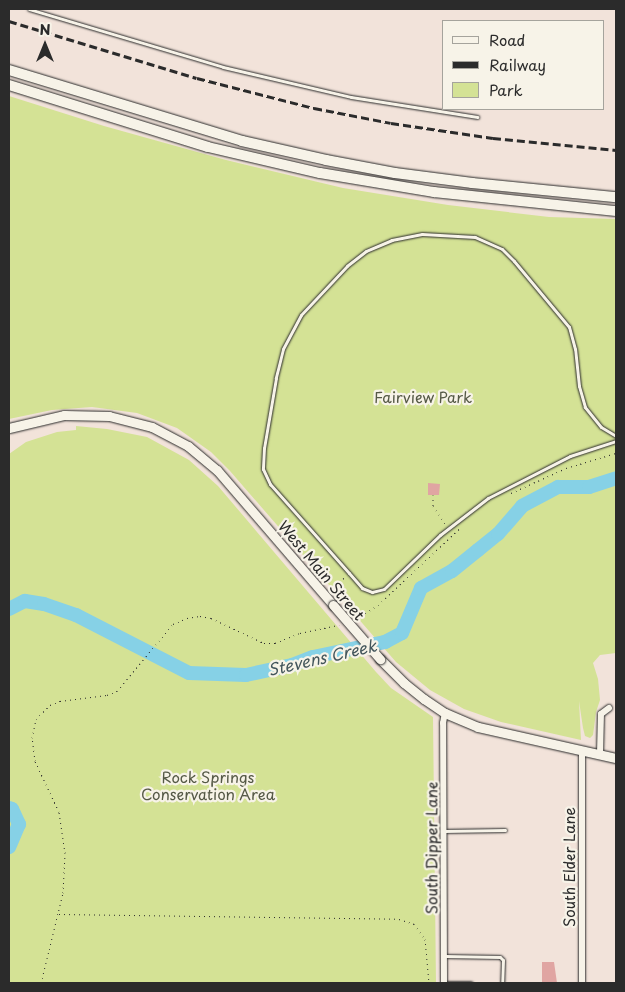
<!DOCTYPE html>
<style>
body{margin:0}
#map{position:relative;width:625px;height:992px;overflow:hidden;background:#f2e3da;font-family:"Playpen Sans",sans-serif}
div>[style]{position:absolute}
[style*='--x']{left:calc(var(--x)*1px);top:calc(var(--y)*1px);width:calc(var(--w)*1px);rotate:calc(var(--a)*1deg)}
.green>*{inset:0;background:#d4e295}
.river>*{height:14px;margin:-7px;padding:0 7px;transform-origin:7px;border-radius:7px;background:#86d1e6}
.building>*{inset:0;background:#e0a5a2}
.path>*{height:1px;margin-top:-0.5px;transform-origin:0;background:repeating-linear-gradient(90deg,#2b2b2b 0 1px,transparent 0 5px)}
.roads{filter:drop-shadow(0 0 1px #2b2b2b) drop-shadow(0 0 1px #2b2b2b)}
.lane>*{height:3px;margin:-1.5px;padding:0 1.5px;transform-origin:1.5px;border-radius:1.5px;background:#f7f3e8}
.street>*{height:6px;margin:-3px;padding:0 3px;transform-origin:3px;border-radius:3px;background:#f7f3e8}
.secondary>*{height:9px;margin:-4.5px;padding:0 4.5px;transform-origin:4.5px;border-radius:4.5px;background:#f7f3e8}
.primary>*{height:10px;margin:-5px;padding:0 5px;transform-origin:5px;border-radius:5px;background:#f7f3e8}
.rail>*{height:2.5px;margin-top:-1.25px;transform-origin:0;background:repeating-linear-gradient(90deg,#2b2b2b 0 8px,transparent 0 12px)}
.bridges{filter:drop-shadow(0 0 1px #2b2b2b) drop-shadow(0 0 1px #2b2b2b)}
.secondary-bridge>*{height:9px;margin:-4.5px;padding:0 4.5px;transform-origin:4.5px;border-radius:4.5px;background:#f7f3e8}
span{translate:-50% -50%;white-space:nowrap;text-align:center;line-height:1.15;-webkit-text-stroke:4.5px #f7f3e8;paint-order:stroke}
.park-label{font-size:15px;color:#555946}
.street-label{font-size:15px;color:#2b2b2b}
.water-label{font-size:16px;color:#42545a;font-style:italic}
.frame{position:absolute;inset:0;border:10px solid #2b2b2b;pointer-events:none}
.legend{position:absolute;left:442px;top:20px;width:162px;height:90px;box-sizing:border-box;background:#f7f3e8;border:1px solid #a5a39c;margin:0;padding:6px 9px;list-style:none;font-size:15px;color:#2b2b2b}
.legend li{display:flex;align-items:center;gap:10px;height:25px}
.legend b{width:25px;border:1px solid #a5a39c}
.north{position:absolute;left:20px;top:20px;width:50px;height:50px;-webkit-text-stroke:4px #f7f3e8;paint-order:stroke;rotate:0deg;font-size:14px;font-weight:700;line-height:20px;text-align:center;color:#2b2b2b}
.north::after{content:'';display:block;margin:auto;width:18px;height:22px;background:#2b2b2b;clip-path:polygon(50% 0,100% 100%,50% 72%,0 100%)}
</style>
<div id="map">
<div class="green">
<div style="clip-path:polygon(9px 96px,104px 126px,226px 160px,343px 188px,448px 205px,549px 217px,616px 219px,616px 653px,600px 655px,593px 663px,598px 679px,600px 700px,596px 712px,593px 735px,590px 738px,585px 736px,583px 728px,579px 701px,581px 740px,501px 722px,464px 709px,430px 690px,396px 662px,230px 471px,211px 452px,177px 428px,137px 413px,92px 407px,52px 410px,9px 419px)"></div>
<div style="clip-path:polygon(76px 426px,107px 429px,147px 437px,189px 460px,218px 486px,376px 672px,391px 688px,433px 717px,436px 983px,9px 983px,9px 454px,26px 442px,57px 432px,76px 430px)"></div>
</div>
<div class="river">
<div style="--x:9;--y:609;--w:18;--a:-27"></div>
<div style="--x:25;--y:601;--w:19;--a:9"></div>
<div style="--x:44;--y:604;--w:34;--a:19"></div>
<div style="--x:76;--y:615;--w:127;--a:27.2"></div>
<div style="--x:189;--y:673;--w:57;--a:2"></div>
<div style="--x:246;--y:675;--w:47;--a:-12.3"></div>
<div style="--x:292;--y:665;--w:22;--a:-21"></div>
<div style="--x:313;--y:657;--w:74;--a:-11.8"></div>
<div style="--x:385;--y:642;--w:19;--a:-28"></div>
<div style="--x:402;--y:633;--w:49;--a:-67.1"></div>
<div style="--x:421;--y:588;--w:35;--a:-29"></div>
<div style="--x:452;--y:571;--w:33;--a:-39"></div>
<div style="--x:478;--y:550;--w:26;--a:-39"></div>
<div style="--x:498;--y:534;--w:37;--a:-49"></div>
<div style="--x:522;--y:506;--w:41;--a:-27.8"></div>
<div style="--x:558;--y:487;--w:31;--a:0"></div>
<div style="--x:589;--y:487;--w:28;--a:-18"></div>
<div style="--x:9;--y:808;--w:3;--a:18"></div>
<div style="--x:12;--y:809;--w:17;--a:65"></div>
<div style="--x:19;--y:824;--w:25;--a:113"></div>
</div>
<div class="building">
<div style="clip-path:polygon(428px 483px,440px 484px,439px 495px,428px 495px)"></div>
<div style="clip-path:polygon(542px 962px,554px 962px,557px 983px,542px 983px)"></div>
</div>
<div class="path">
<div style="--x:511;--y:493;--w:60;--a:-24.4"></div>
<div style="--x:566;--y:468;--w:52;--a:-16.7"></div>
<div style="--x:433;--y:495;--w:11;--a:90"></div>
<div style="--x:433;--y:506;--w:21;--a:55"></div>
<div style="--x:332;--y:589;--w:19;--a:-43"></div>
<div style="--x:357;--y:619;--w:25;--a:-34"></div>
<div style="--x:378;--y:605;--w:115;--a:-43.2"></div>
<div style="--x:59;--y:914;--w:340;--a:0.8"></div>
<div style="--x:399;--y:919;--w:16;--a:18"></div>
<div style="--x:414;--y:924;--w:19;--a:54"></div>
<div style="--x:425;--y:939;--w:44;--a:84.8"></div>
<div style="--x:41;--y:983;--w:93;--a:-76.3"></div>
<div style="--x:63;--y:893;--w:40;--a:-87.1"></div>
<div style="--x:65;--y:853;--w:41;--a:-98.3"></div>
<div style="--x:59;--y:812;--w:56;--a:-115.2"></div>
<div style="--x:35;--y:761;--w:23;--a:-97"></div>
<div style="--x:32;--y:738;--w:19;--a:-78"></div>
<div style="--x:36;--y:719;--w:20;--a:-45"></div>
<div style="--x:50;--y:705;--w:11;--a:-22"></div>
<div style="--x:60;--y:701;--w:47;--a:-7.3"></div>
<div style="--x:107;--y:695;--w:11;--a:-22"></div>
<div style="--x:117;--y:691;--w:87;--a:-50.1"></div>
<div style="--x:173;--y:624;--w:15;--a:-23"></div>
<div style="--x:187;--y:618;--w:13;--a:-9"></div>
<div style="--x:200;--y:616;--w:11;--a:10"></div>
<div style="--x:211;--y:618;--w:59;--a:25.3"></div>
<div style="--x:264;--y:643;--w:11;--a:0"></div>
<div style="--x:275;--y:643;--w:27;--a:-22"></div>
<div style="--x:300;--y:633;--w:40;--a:-12"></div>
</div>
<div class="roads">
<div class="lane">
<div style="--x:29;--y:9;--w:202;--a:16.6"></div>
<div style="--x:223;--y:67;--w:131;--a:13.2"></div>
<div style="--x:351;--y:97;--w:128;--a:9"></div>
<div style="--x:616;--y:436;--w:17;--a:-149"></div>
<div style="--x:601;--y:427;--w:26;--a:-129"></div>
<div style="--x:585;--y:407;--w:22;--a:-106"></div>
<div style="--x:579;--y:386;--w:37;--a:-96"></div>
<div style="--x:575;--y:349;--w:23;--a:-105"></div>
<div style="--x:569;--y:327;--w:86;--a:-129.8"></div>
<div style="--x:514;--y:261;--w:17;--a:-135"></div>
<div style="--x:502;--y:249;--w:30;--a:-156"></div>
<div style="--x:475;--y:237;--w:53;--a:-176.8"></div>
<div style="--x:422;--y:234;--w:31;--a:169"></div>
<div style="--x:392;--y:240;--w:28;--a:157"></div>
<div style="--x:366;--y:251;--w:24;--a:142"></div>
<div style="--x:347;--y:266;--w:67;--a:133.2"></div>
<div style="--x:301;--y:315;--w:38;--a:118"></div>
<div style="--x:283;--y:349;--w:30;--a:104"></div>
<div style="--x:276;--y:378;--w:71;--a:99.7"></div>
<div style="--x:264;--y:448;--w:21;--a:93"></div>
<div style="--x:263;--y:469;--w:17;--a:65"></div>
<div style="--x:270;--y:484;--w:119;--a:48.4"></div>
<div style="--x:349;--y:573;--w:20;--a:49"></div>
<div style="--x:362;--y:588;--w:11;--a:22"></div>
<div style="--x:372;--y:592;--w:12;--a:-14"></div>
<div style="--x:384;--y:589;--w:78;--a:-44"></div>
<div style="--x:440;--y:535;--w:61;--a:-37.6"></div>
<div style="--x:488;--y:498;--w:92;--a:-27.1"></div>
<div style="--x:570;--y:456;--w:48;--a:-18.1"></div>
<div style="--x:444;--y:831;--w:61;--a:-0.9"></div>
<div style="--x:445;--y:956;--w:55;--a:1"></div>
<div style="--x:500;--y:957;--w:4;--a:45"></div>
<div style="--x:503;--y:960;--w:23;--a:92"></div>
<div style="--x:445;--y:983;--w:26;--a:0"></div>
</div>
<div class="street">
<div style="--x:600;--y:754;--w:40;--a:-88.6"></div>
<div style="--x:601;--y:714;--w:10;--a:-37"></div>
<div style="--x:444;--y:983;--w:260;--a:-90.2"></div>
<div style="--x:443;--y:723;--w:10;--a:-79"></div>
<div style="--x:582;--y:983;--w:233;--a:-90"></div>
</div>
<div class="secondary">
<div style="--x:9;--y:428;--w:57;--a:-13.3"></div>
<div style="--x:64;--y:415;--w:45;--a:1.3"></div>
<div style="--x:109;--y:416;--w:44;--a:14.3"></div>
<div style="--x:152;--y:427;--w:41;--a:27.8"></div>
<div style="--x:188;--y:446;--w:38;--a:40"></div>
<div style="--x:217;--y:470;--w:178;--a:49.3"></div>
<div style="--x:380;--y:659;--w:34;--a:45"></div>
<div style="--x:404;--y:683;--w:26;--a:39"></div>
<div style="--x:424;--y:699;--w:25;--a:34"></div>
<div style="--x:445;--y:713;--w:36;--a:23"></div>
<div style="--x:478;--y:727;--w:141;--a:12.7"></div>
</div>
<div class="primary">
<div style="--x:9;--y:70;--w:244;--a:16.9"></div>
<div style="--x:242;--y:141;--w:86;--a:12.7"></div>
<div style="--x:326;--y:160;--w:70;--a:10.7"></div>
<div style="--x:395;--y:173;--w:78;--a:7.4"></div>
<div style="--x:472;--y:183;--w:145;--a:5.6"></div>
<div style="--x:9;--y:85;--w:208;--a:17.3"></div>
<div style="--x:208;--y:147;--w:115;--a:13.1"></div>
<div style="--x:320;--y:173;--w:116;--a:9.5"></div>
<div style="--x:434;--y:192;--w:183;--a:6"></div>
</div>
</div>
<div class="rail">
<div style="--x:9;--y:21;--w:196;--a:16.9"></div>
<div style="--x:197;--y:78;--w:121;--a:14.4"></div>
<div style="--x:314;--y:108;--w:78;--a:11"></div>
<div style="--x:391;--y:123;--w:103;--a:8.4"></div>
<div style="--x:493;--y:138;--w:124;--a:5.6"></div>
</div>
<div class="bridges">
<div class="secondary-bridge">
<div style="--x:333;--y:605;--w:72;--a:49"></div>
</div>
</div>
<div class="park-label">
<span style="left:423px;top:397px">Fairview Park</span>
<span style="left:208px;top:785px">Rock Springs<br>Conservation Area</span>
</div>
<div class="street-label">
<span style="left:322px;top:570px;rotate:50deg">West Main Street</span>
<span style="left:431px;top:848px;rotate:-90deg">South Dipper Lane</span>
<span style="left:569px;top:867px;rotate:-90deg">South Elder Lane</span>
</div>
<div class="water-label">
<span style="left:322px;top:657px;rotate:-13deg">Stevens Creek</span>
</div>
<div class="frame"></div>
<ul class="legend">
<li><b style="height:6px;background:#f7f3e8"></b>Road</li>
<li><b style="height:6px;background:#2b2b2b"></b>Railway</li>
<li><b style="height:14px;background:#d4e295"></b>Park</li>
</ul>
<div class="north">N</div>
</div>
